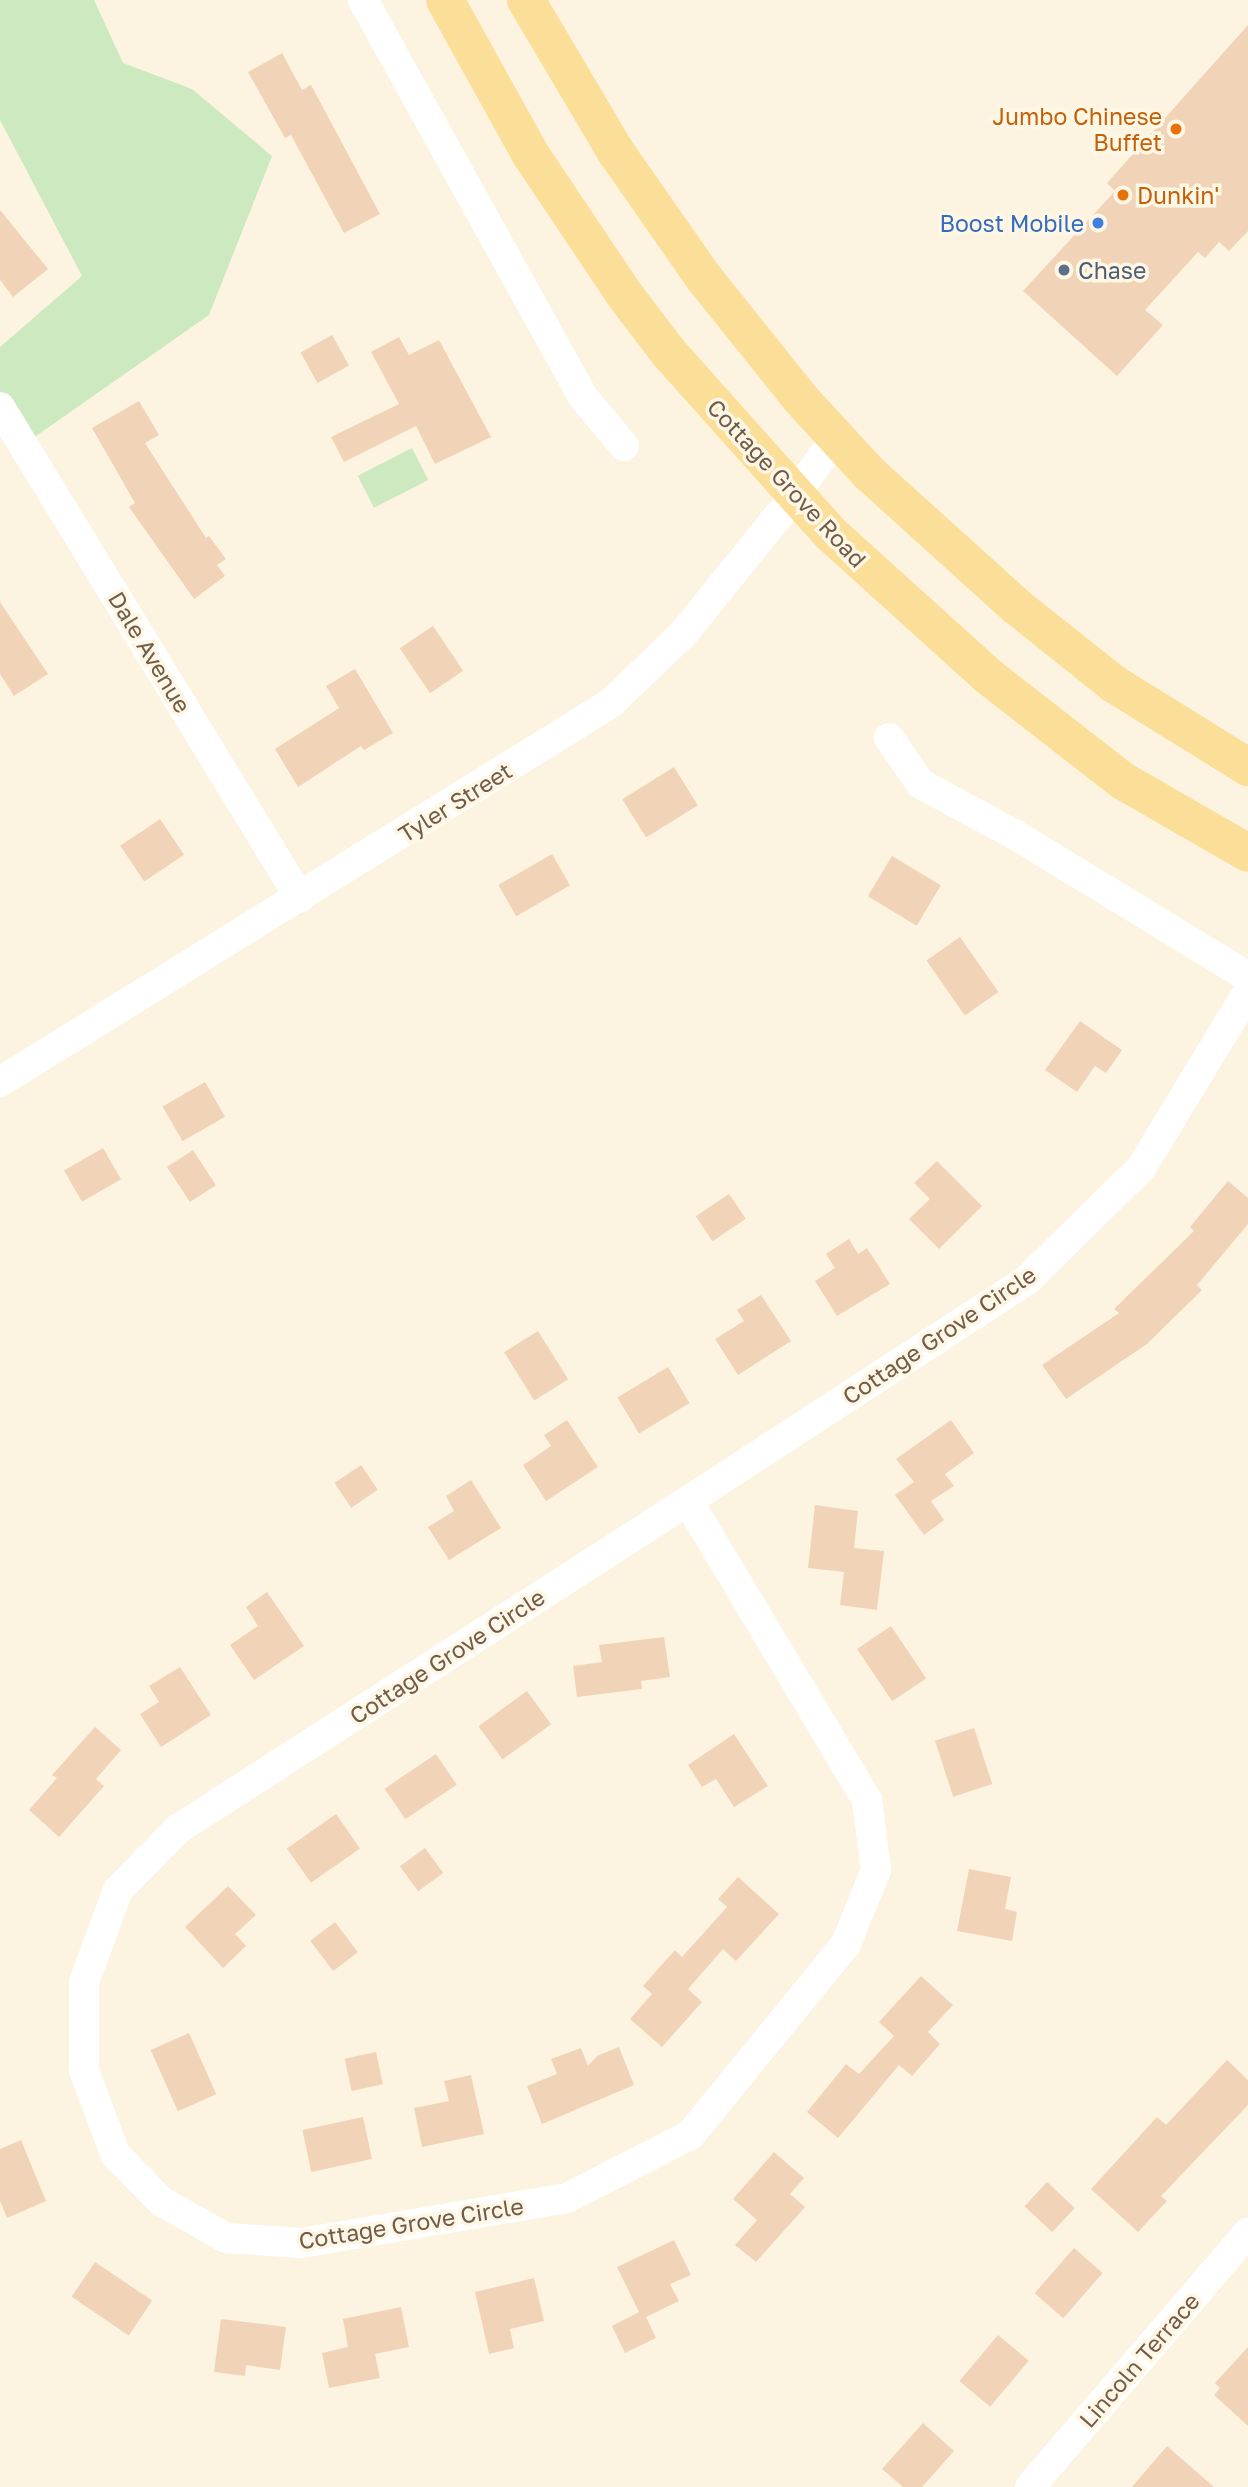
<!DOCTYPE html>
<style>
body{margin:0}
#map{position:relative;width:1248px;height:2487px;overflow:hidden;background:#fcf4e0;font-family:"Golos Text",sans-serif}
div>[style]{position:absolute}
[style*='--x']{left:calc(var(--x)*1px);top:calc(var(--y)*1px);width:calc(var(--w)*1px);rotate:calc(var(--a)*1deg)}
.green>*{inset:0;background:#cce9bf;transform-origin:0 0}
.building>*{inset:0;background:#f1d4b8;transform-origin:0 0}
.street>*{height:30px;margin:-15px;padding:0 15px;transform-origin:15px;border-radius:15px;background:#fff}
.primary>*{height:38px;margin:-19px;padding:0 19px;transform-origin:19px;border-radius:19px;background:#fbdf98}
.dots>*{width:19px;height:19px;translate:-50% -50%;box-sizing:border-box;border:4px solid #fff7e6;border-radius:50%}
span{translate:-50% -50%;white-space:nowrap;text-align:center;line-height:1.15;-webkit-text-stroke:7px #fff7e6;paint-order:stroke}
.food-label{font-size:23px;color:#c56008}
.right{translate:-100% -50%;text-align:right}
.left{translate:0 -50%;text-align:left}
.shop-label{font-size:23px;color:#366cbe}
.service-label{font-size:23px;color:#4e5e75}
.street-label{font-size:23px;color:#725b48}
</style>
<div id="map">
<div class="green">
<div style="clip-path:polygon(0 0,94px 0,123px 63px,192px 89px,272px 156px,209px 315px,26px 443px,0 407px,0 347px,82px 276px,0 120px)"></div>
<div style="left:412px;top:448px;width:36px;height:61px;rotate:63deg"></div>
</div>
<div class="building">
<div style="clip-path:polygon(1248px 25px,1248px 231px,1229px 251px,1219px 242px,1205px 258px,1198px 252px,1145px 310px,1163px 325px,1117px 376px,1023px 291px,1115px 191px,1107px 183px)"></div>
<div style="clip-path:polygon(282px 53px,302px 90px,311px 85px,380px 214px,344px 233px,291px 135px,285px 138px,248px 72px)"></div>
<div style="clip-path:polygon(0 210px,48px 269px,13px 297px,0 280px)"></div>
<div style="left:332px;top:335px;width:35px;height:36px;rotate:61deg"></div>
<div style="clip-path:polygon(399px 337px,409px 355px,439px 340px,491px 437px,435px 464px,416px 426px,344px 462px,331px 437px,399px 404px,371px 352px)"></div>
<div style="clip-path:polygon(139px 401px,159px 435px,145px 443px,206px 538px,209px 536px,226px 559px,217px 565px,225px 576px,194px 599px,129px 507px,135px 503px,92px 428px)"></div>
<div style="clip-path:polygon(0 602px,48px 674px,14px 696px,0 674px)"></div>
<div style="left:433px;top:626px;width:54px;height:40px;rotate:56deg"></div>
<div style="clip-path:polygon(355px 669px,393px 733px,364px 750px,361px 746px,298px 787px,275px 749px,339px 708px,326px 686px)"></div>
<div style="left:674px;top:767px;width:45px;height:61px;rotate:58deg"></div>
<div style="left:160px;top:819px;width:43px;height:48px;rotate:56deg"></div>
<div style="left:552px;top:854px;width:36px;height:62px;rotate:60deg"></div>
<div style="left:892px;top:856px;width:57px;height:47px;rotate:31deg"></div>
<div style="left:960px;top:937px;width:67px;height:41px;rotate:55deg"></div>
<div style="clip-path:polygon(1080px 1021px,1122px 1050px,1106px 1073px,1095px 1066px,1077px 1092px,1045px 1070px)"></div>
<div style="left:205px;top:1082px;width:40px;height:49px;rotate:60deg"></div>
<div style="left:103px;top:1148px;width:36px;height:45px;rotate:60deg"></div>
<div style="left:193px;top:1150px;width:42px;height:31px;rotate:57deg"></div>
<div style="clip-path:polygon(937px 1161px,982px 1206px,939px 1249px,909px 1219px,930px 1199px,914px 1183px)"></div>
<div style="clip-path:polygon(1228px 1181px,1248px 1198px,1248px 1224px,1197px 1285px,1202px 1290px,1147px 1344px,1066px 1399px,1042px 1365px,1119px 1313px,1114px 1309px,1194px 1231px,1190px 1227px)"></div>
<div style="left:729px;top:1194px;width:30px;height:40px;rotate:56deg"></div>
<div style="clip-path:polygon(849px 1239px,858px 1254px,867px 1248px,890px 1284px,837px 1316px,815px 1281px,835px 1268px,826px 1254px)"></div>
<div style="clip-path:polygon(761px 1295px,791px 1341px,738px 1375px,715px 1339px,744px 1321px,737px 1310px)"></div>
<div style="left:538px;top:1331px;width:57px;height:40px;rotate:58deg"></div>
<div style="left:668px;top:1367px;width:42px;height:59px;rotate:59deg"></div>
<div style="clip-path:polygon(567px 1420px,598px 1467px,546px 1501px,523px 1465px,551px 1446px,544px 1435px)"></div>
<div style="clip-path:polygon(951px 1420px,974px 1453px,945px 1474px,954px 1486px,931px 1501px,944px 1520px,924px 1535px,895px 1495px,914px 1482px,896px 1459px)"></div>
<div style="left:361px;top:1465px;width:30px;height:32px;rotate:56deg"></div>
<div style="clip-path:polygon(471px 1480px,501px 1528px,449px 1560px,428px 1527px,454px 1511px,446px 1496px)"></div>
<div style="clip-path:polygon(815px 1505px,858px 1511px,854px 1548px,884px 1551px,877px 1610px,840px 1605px,844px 1572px,808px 1568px)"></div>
<div style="clip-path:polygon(267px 1592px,304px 1646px,254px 1680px,230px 1645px,258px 1626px,246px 1607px)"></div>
<div style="left:891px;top:1626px;width:63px;height:41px;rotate:56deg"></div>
<div style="clip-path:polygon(664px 1637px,670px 1677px,641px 1681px,642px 1689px,577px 1697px,573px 1666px,602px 1662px,599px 1645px)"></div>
<div style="clip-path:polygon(180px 1667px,211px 1715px,161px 1747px,140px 1714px,159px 1702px,149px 1686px)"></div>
<div style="left:527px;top:1691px;width:41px;height:60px;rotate:54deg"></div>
<div style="clip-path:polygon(95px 1727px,121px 1750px,96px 1779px,104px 1786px,59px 1837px,29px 1810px,57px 1778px,52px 1775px)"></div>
<div style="left:974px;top:1728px;width:59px;height:41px;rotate:72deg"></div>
<div style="clip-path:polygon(734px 1734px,768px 1786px,734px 1807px,716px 1779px,702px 1787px,688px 1765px)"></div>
<div style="left:436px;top:1754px;width:37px;height:62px;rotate:56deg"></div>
<div style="left:336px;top:1814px;width:42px;height:60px;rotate:55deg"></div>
<div style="left:425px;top:1848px;width:31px;height:31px;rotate:54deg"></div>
<div style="clip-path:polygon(969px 1869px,1011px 1877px,1005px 1909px,1017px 1912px,1012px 1941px,957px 1931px)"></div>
<div style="clip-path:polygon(738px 1877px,779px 1914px,736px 1961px,723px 1949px,688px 1989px,702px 2002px,662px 2047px,630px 2019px,652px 1994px,643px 1986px,675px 1950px,682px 1957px,727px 1907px,718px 1899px)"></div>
<div style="clip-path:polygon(228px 1886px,256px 1915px,235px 1934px,246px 1946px,223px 1968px,185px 1927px)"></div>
<div style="left:335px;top:1922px;width:38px;height:31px;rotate:53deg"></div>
<div style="clip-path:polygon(921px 1976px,953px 2005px,928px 2032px,940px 2044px,912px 2076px,899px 2065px,838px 2138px,807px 2112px,846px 2064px,859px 2074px,894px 2036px,879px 2022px)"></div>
<div style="left:189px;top:2033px;width:67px;height:42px;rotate:66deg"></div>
<div style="clip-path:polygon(619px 2047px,634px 2085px,542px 2124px,527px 2086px,557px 2074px,551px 2059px,581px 2048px,588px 2066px,597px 2056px)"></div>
<div style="left:376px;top:2052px;width:33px;height:32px;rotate:78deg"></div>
<div style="clip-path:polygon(1227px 2060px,1248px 2080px,1248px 2105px,1161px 2196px,1167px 2201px,1138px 2232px,1091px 2189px,1157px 2117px,1166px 2125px)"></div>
<div style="clip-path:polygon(471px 2075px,484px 2134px,422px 2147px,414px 2108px,449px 2101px,444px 2081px)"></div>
<div style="left:363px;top:2117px;width:43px;height:62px;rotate:78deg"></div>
<div style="clip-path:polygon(21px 2140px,46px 2201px,7px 2218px,0 2201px,0 2149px)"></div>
<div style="clip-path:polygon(774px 2152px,804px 2178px,790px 2194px,805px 2207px,756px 2262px,735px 2245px,757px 2220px,733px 2199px)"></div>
<div style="left:1047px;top:2182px;width:38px;height:33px;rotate:43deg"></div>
<div style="clip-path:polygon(674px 2240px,691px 2275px,670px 2284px,679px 2301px,646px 2317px,656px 2338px,625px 2353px,612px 2326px,639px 2312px,617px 2267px)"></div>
<div style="left:1074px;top:2248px;width:38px;height:60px;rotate:41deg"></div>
<div style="left:95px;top:2262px;width:69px;height:42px;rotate:34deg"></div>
<div style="clip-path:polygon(534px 2278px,544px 2321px,510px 2329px,514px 2348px,489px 2354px,475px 2292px)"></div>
<div style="clip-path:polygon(401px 2307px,409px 2347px,375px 2354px,380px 2378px,329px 2388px,322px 2353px,348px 2347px,343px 2319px)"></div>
<div style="clip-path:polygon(221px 2319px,286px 2327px,280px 2370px,246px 2365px,245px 2376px,214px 2372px)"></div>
<div style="left:998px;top:2335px;width:40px;height:60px;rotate:40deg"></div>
<div style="clip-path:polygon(1248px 2347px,1248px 2426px,1214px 2395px,1220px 2388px,1215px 2383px)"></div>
<div style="clip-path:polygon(923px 2423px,954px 2451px,922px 2487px,903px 2487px,882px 2469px)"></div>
<div style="clip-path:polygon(1167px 2446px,1214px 2487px,1132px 2487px)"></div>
</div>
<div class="street">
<div style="--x:363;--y:0;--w:454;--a:61"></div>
<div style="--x:583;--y:397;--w:64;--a:50.1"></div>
<div style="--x:0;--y:407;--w:575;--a:58.58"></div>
<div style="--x:889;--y:738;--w:56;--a:55.2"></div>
<div style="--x:921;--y:784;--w:106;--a:28.3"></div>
<div style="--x:1014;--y:834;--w:274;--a:31.4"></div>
<div style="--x:0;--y:1082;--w:719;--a:-31.81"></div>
<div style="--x:611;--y:703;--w:100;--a:-43.8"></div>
<div style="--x:683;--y:634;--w:179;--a:-51.1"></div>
<div style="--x:795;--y:495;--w:71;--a:-54.7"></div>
<div style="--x:688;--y:1501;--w:348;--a:59.1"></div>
<div style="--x:867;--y:1800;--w:71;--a:82.7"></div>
<div style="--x:876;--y:1870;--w:80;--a:112.1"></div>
<div style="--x:846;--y:1944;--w:247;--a:129.2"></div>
<div style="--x:690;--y:2135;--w:138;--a:152.9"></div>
<div style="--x:567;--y:2198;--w:271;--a:170.4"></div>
<div style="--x:300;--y:2243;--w:74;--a:-176.1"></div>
<div style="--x:226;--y:2238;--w:75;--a:-150.4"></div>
<div style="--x:161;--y:2201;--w:66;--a:-134.4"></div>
<div style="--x:115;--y:2154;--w:90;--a:-110.3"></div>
<div style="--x:84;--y:2070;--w:88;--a:-90"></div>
<div style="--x:84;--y:1982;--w:98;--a:-69.7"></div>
<div style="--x:118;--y:1890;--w:86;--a:-45.5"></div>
<div style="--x:178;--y:1829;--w:606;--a:-32.75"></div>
<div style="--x:688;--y:1501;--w:405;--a:-33.1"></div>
<div style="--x:1027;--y:1280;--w:160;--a:-44.5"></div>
<div style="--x:1141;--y:1168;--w:206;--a:-58.7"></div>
<div style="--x:1030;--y:2487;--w:335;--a:-49.4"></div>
</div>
<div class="primary">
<div style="--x:445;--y:0;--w:177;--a:61"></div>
<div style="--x:531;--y:155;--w:167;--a:56.2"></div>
<div style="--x:624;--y:294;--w:74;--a:52.7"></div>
<div style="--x:669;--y:353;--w:243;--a:48.2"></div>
<div style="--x:831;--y:534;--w:212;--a:42.1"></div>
<div style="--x:988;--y:676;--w:171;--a:37.9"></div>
<div style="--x:1123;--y:781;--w:144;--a:29.9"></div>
<div style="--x:526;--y:0;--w:177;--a:59.4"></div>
<div style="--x:616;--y:152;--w:154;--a:55.1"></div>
<div style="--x:704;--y:278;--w:154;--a:51.3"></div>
<div style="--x:800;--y:398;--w:103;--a:47.4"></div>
<div style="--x:870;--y:474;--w:197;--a:42.1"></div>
<div style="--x:1016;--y:606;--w:125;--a:38.5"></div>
<div style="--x:1114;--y:684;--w:158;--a:31.8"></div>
</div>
<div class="dots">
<div style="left:1176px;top:129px;background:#e8710a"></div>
<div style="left:1123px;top:195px;background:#e8710a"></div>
<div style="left:1098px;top:223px;background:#3f7fe0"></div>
<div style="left:1064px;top:270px;background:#5c6f8a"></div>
</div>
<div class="food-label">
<span class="right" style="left:1162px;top:129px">Jumbo Chinese<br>Buffet</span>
<span class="left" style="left:1137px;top:195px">Dunkin'</span>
</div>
<div class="shop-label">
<span class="right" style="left:1084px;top:223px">Boost Mobile</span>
</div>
<div class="service-label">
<span class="left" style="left:1078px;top:270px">Chase</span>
</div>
<div class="street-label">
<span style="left:787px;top:483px;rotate:47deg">Cottage Grove Road</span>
<span style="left:150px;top:652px;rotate:59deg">Dale Avenue</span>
<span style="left:455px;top:802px;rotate:-32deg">Tyler Street</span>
<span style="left:939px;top:1335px;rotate:-34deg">Cottage Grove Circle</span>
<span style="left:447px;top:1656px;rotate:-33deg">Cottage Grove Circle</span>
<span style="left:411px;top:2223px;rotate:-9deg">Cottage Grove Circle</span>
<span style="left:1139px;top:2360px;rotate:-49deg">Lincoln Terrace</span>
</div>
</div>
